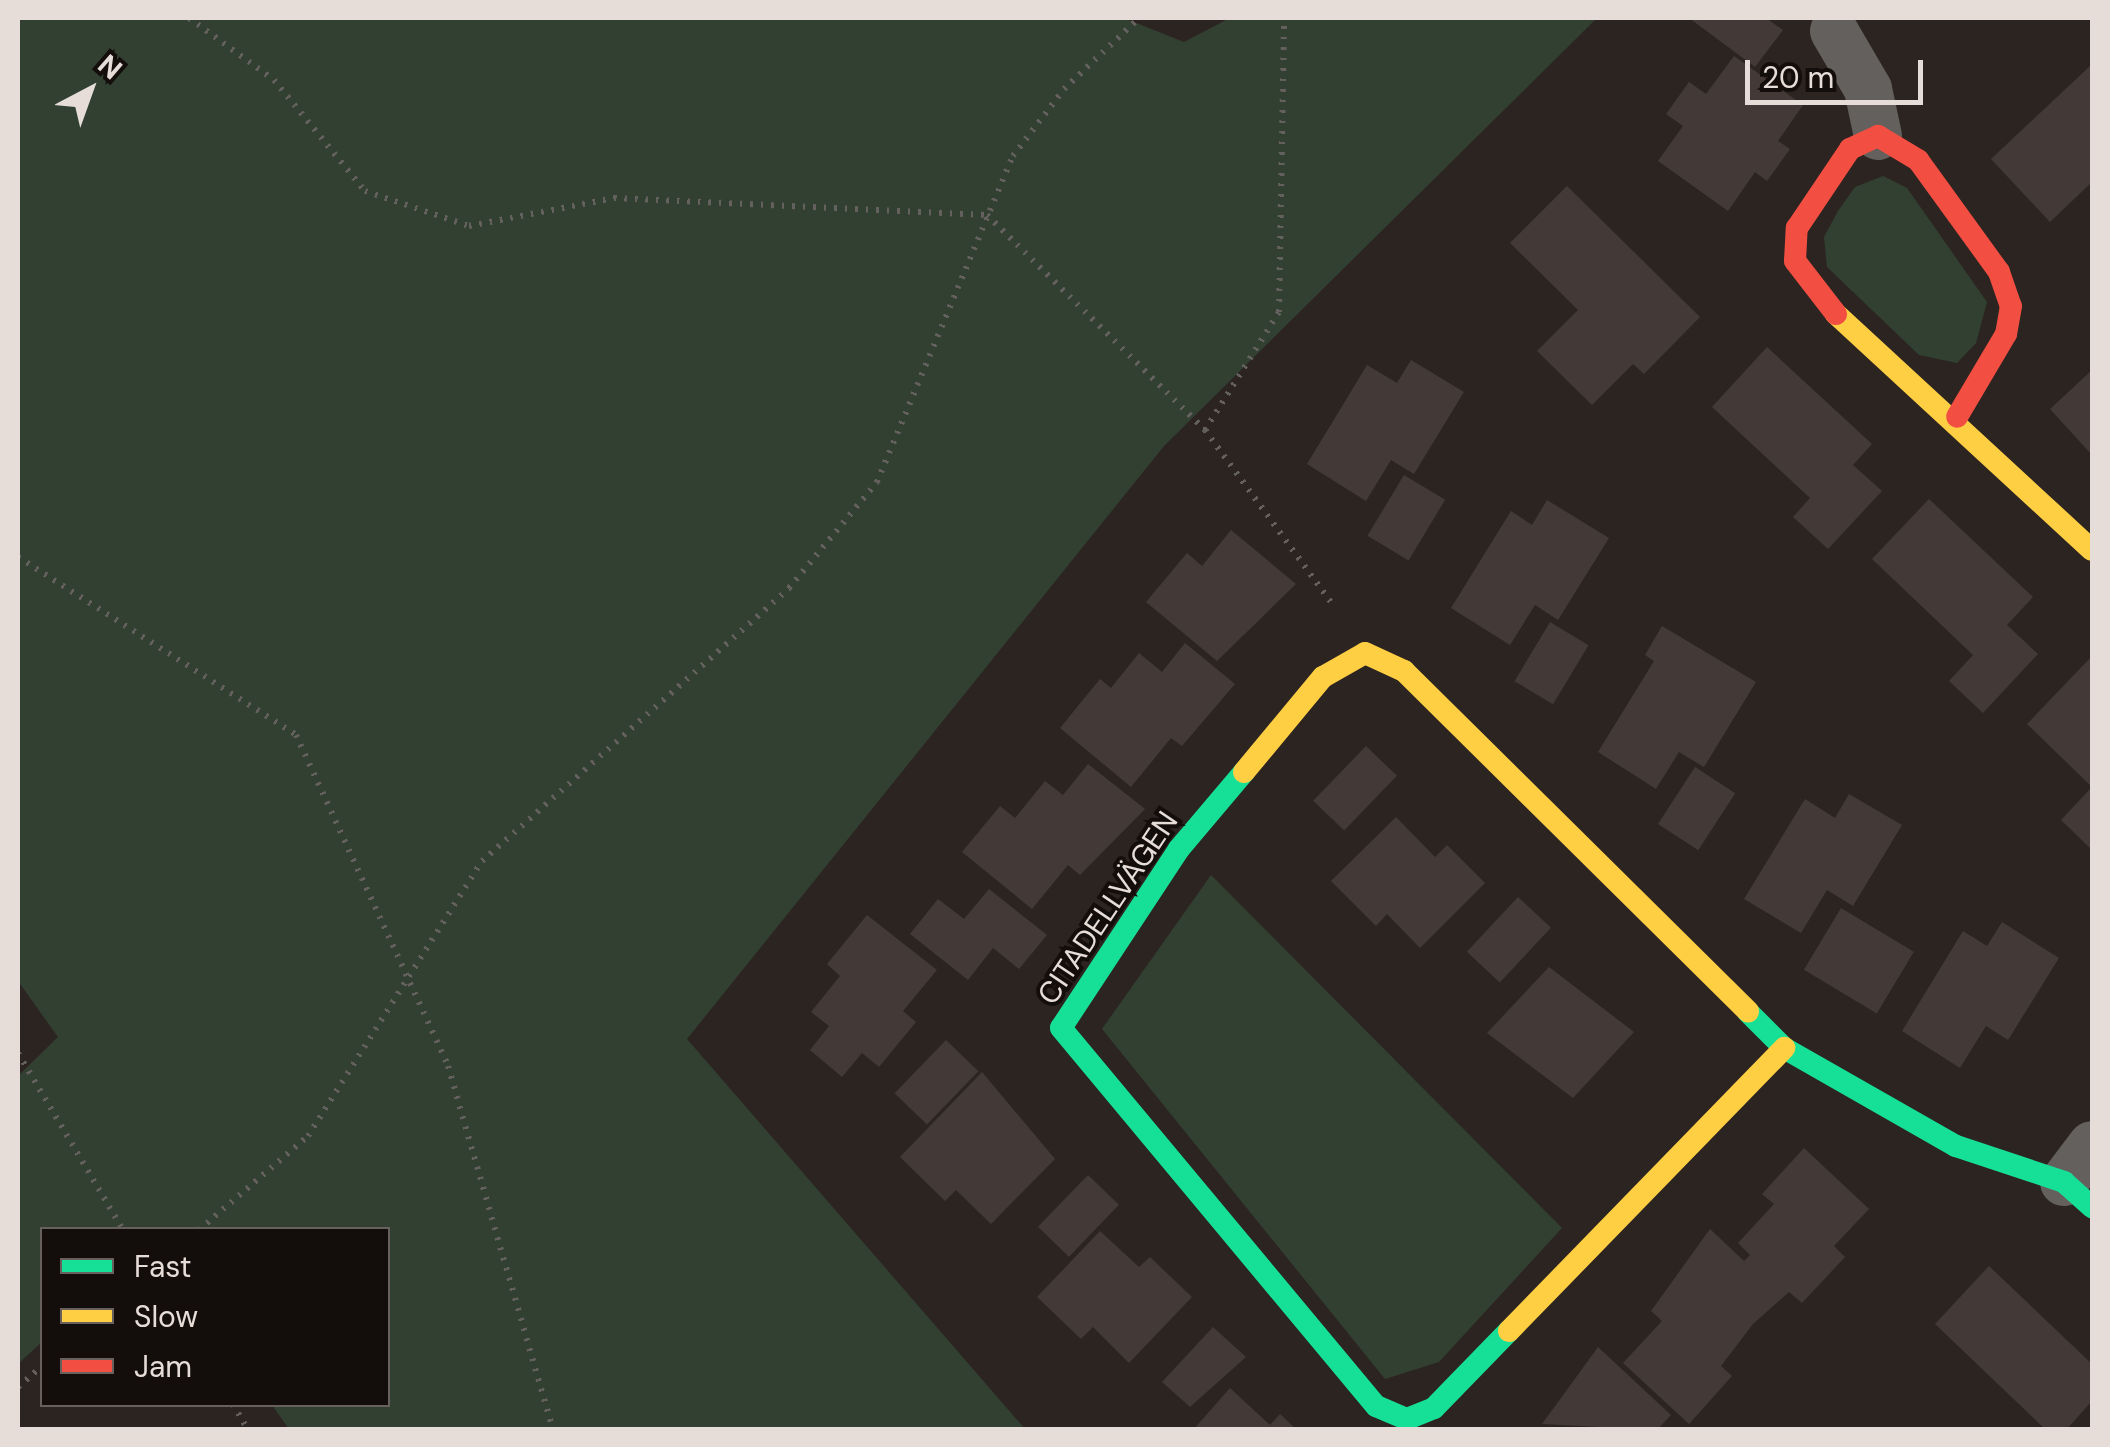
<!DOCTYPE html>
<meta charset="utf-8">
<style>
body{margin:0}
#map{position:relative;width:2110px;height:1447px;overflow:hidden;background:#2c2421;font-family:"DM Sans",sans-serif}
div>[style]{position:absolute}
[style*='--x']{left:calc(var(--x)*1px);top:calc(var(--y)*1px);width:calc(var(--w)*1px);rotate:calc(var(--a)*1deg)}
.green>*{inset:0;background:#324031}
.building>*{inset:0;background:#433a37;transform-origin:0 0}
.path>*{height:6px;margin-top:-3px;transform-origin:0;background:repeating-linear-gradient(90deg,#64605d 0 2.5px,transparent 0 10.5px)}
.street>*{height:48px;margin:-24px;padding:0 24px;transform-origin:24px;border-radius:24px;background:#64605d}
.fast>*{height:22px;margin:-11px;padding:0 11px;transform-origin:11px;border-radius:11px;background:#16e098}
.slow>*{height:22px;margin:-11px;padding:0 11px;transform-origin:11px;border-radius:11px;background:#ffcf43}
.jam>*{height:22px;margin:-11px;padding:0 11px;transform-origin:11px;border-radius:11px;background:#f24e42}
span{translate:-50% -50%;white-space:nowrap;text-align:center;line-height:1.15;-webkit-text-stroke:8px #130d0b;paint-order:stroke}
.street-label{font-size:30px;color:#e6ddd9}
.frame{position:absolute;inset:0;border:20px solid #e6ddd9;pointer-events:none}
.legend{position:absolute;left:40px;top:1227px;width:350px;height:180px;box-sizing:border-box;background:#130d0b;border:2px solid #67605d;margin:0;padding:12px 18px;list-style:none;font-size:30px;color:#e6ddd9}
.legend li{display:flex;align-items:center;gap:20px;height:50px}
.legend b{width:50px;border:2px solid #67605d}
.north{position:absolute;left:40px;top:40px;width:100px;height:100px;-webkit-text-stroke:8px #130d0b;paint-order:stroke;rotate:41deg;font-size:28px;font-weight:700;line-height:40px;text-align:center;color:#e6ddd9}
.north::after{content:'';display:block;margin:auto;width:35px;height:45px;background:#e6ddd9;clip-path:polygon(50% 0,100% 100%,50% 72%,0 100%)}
.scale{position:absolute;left:1745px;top:60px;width:178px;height:45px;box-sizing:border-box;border:5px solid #e6ddd9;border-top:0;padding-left:12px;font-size:30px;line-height:35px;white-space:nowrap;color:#e6ddd9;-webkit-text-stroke:8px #130d0b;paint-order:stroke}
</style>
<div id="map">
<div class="green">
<div style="clip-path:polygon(18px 18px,1124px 18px,1184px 42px,1230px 18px,1597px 18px,1164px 446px,687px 1039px,1025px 1429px,289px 1429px,272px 1405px,388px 1404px,388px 1230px,42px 1230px,42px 1342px,18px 1364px,18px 1076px,58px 1037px,18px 981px)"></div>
<div style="clip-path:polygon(1883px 176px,1907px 188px,1987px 302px,1976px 343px,1957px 363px,1919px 355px,1827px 267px,1824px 237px,1838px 211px,1855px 187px)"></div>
<div style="clip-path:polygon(1211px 875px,1562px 1228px,1439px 1362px,1385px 1379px,1102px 1029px)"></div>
</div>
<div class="building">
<div style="clip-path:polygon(1689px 18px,1766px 18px,1783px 30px,1755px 67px)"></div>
<div style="clip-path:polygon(1734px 56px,1803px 105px,1778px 141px,1790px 149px,1767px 181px,1755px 172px,1728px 211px,1658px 161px,1683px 126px,1666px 114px,1689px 82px,1706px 94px)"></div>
<div style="clip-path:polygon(2090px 66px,2092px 182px,2050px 222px,1991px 159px)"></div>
<div style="clip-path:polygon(1567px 186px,1700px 317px,1644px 374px,1633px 364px,1592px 405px,1537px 351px,1578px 310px,1510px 243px)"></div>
<div style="clip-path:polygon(1767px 347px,1872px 444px,1853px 465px,1882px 491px,1828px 549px,1793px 517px,1810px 498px,1712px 407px)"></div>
<div style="clip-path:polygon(1411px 360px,1464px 392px,1414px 474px,1391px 460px,1366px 501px,1307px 464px,1367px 365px,1397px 383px)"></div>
<div style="clip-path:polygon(2092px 370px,2092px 455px,2050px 409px)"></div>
<div style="left:1404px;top:475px;width:48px;height:71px;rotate:31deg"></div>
<div style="clip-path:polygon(1929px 499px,2033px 597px,2007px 625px,2038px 654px,1983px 713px,1949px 681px,1973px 655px,1872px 559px)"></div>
<div style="clip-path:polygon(1547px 500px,1609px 538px,1558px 620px,1535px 605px,1510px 645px,1451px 608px,1511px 511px,1532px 525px)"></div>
<div style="clip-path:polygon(1231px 530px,1296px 584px,1217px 661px,1146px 602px,1187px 553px,1202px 566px)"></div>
<div style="left:1550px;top:622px;width:45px;height:69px;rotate:31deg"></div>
<div style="clip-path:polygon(1662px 626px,1756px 682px,1704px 767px,1679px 752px,1656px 789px,1598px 752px,1654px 661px,1645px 655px)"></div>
<div style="clip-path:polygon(1185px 643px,1235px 684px,1182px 746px,1171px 738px,1131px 787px,1060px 728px,1100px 679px,1111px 688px,1139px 653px,1162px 672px)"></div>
<div style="clip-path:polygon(2092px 656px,2092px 787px,2027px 724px)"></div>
<div style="left:1366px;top:746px;width:43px;height:76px;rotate:44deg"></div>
<div style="clip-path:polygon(1088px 764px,1145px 809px,1080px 875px,1068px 865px,1032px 909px,962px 852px,1000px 806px,1015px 818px,1045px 781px,1063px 795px)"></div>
<div style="left:1695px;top:767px;width:48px;height:68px;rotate:33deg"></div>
<div style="clip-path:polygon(2092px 787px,2092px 850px,2061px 820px)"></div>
<div style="clip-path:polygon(1849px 794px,1902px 825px,1853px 906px,1827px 890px,1801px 933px,1744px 899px,1805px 799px,1835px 818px)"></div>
<div style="clip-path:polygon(1396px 817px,1435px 857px,1447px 845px,1485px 883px,1420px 948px,1387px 914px,1376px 926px,1331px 881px)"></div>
<div style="clip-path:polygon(989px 889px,1047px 935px,1019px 969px,993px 948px,968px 980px,910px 934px,938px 899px,964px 919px)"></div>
<div style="left:1518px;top:897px;width:45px;height:75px;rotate:43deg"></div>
<div style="left:1841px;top:908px;width:85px;height:72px;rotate:31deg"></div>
<div style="clip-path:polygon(867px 915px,937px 970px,903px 1011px,916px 1022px,879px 1067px,862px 1053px,842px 1077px,810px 1050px,829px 1026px,811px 1012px,840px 976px,827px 964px)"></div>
<div style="clip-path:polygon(2002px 922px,2059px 958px,2008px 1040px,1986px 1026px,1960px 1068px,1902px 1031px,1963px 931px,1987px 946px)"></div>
<div style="clip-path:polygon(1549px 967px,1634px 1032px,1573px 1098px,1487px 1033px)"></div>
<div style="left:946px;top:1040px;width:45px;height:74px;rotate:44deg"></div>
<div style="clip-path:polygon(982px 1072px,1055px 1159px,991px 1224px,956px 1190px,945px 1201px,900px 1157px)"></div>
<div style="clip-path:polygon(1804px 1148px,1869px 1209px,1834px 1246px,1845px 1257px,1802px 1303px,1789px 1292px,1753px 1324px,1721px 1366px,1732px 1376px,1689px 1424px,1623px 1363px,1662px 1321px,1651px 1311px,1710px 1229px,1744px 1261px,1750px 1255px,1738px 1243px,1774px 1204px,1762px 1194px)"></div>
<div style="left:1088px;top:1175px;width:43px;height:72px;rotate:44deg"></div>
<div style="clip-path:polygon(1100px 1231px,1139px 1267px,1150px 1257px,1192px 1297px,1129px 1363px,1093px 1327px,1081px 1339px,1037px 1297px)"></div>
<div style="clip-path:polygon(1989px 1266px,2092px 1364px,2092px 1401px,2066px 1430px,2046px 1430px,1935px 1324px)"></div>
<div style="clip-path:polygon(1213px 1327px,1246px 1357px,1190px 1407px,1162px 1382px)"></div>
<div style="clip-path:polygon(1598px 1347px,1671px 1415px,1657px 1430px,1542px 1424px)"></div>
<div style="clip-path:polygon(1230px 1388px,1270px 1425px,1280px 1414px,1297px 1430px,1193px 1430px)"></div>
</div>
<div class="path">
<div style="--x:189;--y:18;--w:105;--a:36.1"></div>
<div style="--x:274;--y:80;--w:144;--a:50.7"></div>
<div style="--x:365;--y:191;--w:110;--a:18.6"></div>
<div style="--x:469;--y:226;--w:148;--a:-10.9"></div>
<div style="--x:614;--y:198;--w:373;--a:2.6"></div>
<div style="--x:987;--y:215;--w:306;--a:44.6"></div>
<div style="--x:1205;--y:430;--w:218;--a:53.8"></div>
<div style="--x:1205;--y:430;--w:139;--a:-57.9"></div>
<div style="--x:1279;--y:312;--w:294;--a:-89"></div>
<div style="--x:18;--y:557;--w:330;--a:32.6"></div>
<div style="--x:296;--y:735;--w:364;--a:65.3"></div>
<div style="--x:448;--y:1066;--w:379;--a:73.9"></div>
<div style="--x:18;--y:1053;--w:206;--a:59.3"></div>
<div style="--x:199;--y:1230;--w:144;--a:-40.8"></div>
<div style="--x:308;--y:1136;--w:325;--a:-57.7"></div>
<div style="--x:482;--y:861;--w:411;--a:-41.6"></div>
<div style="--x:789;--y:588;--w:138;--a:-50.3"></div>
<div style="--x:877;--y:482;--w:353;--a:-67.4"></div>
<div style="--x:1013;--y:156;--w:84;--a:-52.7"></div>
<div style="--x:1064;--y:89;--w:103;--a:-43.4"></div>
<div style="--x:18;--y:1387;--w:32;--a:-41"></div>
<div style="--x:233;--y:1404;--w:30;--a:60"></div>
</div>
<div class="street">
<div style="--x:1834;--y:31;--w:67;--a:59.6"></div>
<div style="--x:1868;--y:89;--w:48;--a:78"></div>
<div style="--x:2064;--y:1182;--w:46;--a:-52.9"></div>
</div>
<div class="fast">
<div style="--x:1244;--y:772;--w:101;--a:130.2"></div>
<div style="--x:1179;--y:849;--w:214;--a:123.4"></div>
<div style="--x:1061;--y:1028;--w:492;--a:50.2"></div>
<div style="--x:1376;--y:1406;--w:34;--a:23"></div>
<div style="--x:1407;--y:1419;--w:29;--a:-22"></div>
<div style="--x:1434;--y:1408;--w:107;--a:-45.8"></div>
<div style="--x:1748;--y:1012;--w:51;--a:45"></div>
<div style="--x:1784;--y:1048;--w:198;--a:29.7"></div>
<div style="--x:1956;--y:1146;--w:114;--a:18.4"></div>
<div style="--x:2064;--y:1182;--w:38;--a:42"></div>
</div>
<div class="slow">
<div style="--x:1836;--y:314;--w:348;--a:42.7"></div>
<div style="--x:1244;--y:772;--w:124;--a:-50.3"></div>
<div style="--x:1323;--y:677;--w:48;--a:-29.7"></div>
<div style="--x:1365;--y:653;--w:43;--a:24.8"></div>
<div style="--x:1404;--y:671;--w:484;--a:44.7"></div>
<div style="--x:1509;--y:1331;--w:395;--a:-45.8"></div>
</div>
<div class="jam">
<div style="--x:1836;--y:314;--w:67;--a:-127.7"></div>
<div style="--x:1795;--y:261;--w:33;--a:-87"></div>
<div style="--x:1797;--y:228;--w:95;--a:-56.1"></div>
<div style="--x:1850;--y:149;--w:31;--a:-25"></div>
<div style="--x:1878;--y:136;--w:47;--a:31"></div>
<div style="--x:1918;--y:160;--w:138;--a:54.1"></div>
<div style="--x:1999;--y:272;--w:36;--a:71"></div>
<div style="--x:2011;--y:306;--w:28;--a:100"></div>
<div style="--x:2006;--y:334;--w:96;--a:120.6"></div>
</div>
<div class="street-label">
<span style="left:1108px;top:908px;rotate:-56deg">CITADELLVÄGEN</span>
</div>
<div class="frame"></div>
<ul class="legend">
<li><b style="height:12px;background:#16e098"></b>Fast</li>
<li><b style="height:12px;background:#ffcf43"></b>Slow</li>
<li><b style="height:12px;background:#f24e42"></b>Jam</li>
</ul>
<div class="north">N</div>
<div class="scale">20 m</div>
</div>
